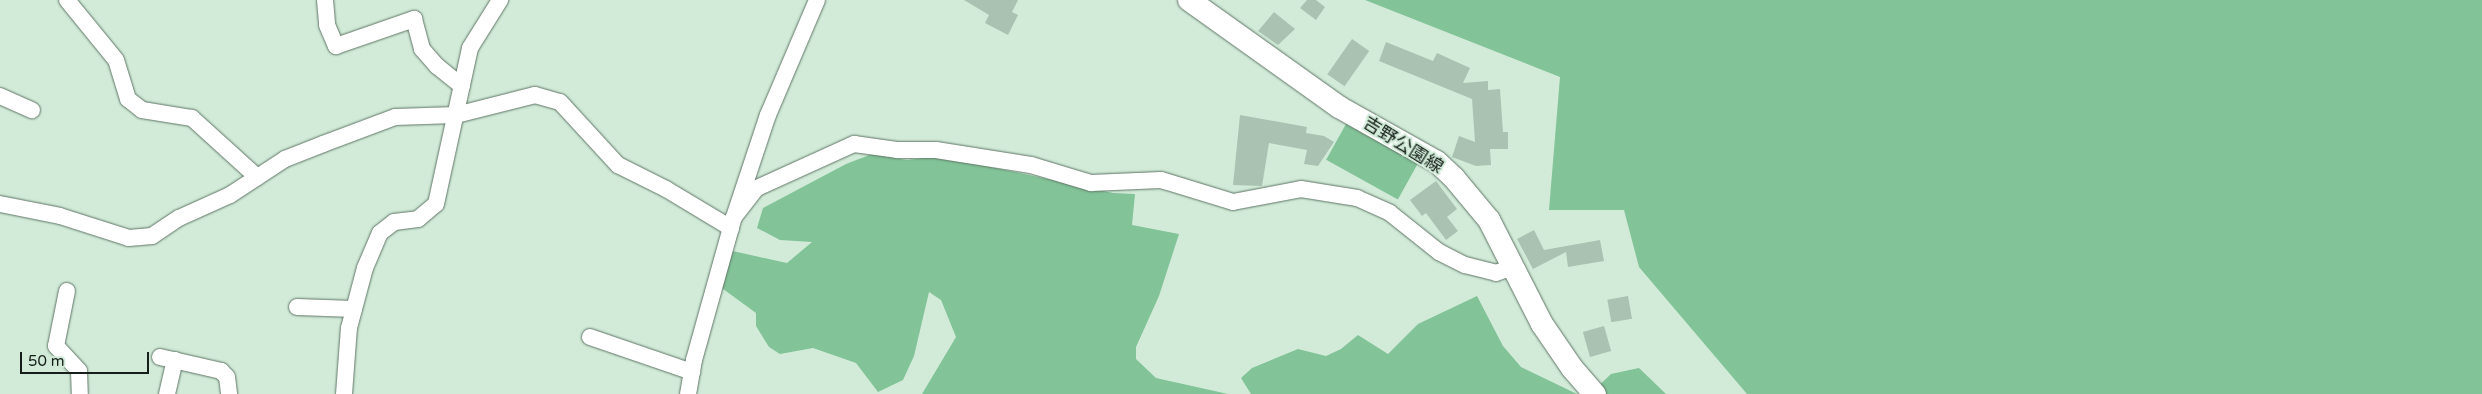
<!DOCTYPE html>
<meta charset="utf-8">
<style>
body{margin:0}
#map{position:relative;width:2482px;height:394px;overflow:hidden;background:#d2ebd9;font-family:"Varela Round","Noto Sans JP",sans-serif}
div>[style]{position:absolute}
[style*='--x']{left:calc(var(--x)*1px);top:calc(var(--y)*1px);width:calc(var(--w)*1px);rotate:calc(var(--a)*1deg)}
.green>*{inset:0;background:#82c398;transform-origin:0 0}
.building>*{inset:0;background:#aac2b1;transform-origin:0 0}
.roads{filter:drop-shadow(0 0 1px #5f7565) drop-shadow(0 0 1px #5f7565)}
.street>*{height:16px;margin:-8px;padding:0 8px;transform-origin:8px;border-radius:8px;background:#fff}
.secondary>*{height:22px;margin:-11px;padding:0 11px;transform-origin:11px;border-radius:11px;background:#fff}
span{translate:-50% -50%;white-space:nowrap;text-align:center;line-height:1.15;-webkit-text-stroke:4px #d2ebd9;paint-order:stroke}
.street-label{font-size:18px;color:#151e18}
.scale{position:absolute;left:20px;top:352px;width:129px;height:22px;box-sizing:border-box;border:2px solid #151e18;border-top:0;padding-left:6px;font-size:15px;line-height:18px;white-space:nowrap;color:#151e18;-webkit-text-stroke:4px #d2ebd9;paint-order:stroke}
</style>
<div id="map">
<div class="green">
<div style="clip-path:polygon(1365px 0,2482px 0,2482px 394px,1747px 394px,1639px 267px,1624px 210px,1549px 210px,1560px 77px)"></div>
<div style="left:1346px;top:124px;width:82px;height:41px;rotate:29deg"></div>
<div style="clip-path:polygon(872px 154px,907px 160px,940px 156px,1113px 193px,1135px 194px,1132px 225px,1179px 234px,1159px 296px,1136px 347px,1136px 359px,1156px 378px,1228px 394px,922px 394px,956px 337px,941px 300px,929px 292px,914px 356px,903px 380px,878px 392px,856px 363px,813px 348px,780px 354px,769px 347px,756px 326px,756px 313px,719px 286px,728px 250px,787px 263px,812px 242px,780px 240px,757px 228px,763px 208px,846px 164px)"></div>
<div style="clip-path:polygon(1477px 296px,1503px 346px,1521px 367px,1577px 394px,1251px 394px,1241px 378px,1252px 368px,1298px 349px,1326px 356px,1341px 349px,1358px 335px,1388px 354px,1418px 324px)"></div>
<div style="clip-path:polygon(1639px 368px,1666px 394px,1590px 394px,1611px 374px)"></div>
</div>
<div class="building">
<div style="clip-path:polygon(964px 0,1018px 0,1012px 12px,1018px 15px,1008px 35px,985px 23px,989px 15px)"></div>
<div style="clip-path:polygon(1307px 0,1316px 0,1325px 7px,1316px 20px,1300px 8px)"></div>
<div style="clip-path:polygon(1274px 12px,1295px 29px,1278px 45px,1258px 31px)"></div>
<div style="left:1352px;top:39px;width:21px;height:43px;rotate:35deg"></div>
<div style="clip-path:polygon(1386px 42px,1433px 61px,1437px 53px,1470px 68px,1463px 83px,1488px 81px,1488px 90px,1500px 89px,1503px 132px,1508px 132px,1508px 149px,1490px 149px,1491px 165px,1476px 166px,1452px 157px,1459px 136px,1475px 142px,1472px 99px,1379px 61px)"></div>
<div style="clip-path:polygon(1240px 115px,1307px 127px,1306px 133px,1324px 136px,1334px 142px,1318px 166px,1304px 164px,1307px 150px,1269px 143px,1262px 186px,1233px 185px)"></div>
<div style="clip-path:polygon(1436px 181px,1457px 209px,1447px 217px,1458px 231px,1446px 240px,1426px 213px,1422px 216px,1410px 200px)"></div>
<div style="clip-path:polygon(1534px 230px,1544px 250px,1600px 240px,1604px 261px,1568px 267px,1566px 252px,1533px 269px,1517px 239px)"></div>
<div style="left:1628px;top:296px;width:23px;height:21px;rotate:80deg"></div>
<div style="left:1604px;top:326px;width:26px;height:22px;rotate:74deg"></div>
</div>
<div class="roads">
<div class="street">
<div style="--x:67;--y:0;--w:77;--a:50.8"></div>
<div style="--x:116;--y:60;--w:41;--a:72.9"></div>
<div style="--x:128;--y:99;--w:18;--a:38"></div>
<div style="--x:142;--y:110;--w:51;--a:9.1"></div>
<div style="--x:192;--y:118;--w:88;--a:42.2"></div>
<div style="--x:325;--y:0;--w:25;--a:85"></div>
<div style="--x:327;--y:25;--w:23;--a:67"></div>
<div style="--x:336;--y:46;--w:83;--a:-19.1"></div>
<div style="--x:414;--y:19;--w:31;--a:75"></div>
<div style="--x:422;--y:49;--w:23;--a:49"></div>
<div style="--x:437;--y:66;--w:32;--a:39"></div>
<div style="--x:0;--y:96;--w:35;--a:24"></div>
<div style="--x:0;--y:204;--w:61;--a:11.3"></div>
<div style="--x:60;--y:216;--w:72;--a:17.7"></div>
<div style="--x:129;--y:238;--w:23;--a:-5"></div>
<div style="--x:152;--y:236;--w:32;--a:-34"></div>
<div style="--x:179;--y:218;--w:56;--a:-24.3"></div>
<div style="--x:230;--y:195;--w:66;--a:-33.2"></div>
<div style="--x:285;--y:159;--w:41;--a:-21.5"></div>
<div style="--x:323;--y:144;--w:77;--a:-20.6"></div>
<div style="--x:395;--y:117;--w:61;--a:-1.9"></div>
<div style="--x:456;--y:115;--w:81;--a:-14.2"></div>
<div style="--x:535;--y:95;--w:26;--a:16"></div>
<div style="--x:560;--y:102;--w:86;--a:47.4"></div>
<div style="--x:618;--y:165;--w:54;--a:26.6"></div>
<div style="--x:666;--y:189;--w:76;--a:31"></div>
<div style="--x:734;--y:217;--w:37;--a:-52"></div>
<div style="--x:757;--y:188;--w:107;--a:-24.4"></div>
<div style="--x:854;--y:144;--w:43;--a:7.9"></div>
<div style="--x:897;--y:150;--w:39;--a:0"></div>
<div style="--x:936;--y:150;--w:96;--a:9"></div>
<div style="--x:1031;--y:165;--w:63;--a:16.7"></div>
<div style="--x:1091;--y:183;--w:70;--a:-2.5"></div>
<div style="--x:1161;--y:180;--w:75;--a:17"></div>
<div style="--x:1233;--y:202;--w:69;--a:-10.8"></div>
<div style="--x:1301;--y:189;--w:57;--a:9.1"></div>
<div style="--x:1357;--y:198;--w:36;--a:24"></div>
<div style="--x:1390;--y:213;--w:63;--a:38.5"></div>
<div style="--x:1439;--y:252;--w:29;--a:27"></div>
<div style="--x:1465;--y:265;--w:32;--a:14"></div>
<div style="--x:1496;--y:273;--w:20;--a:-20"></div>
<div style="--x:67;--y:291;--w:56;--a:101.3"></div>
<div style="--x:56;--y:346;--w:34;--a:47"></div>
<div style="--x:79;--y:371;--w:23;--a:88"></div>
<div style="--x:297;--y:307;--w:57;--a:2"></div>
<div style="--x:590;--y:337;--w:108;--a:18.9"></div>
<div style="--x:160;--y:357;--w:63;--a:12.9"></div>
<div style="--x:221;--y:371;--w:8;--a:45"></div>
<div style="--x:227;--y:377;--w:17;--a:83"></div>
<div style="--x:167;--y:394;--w:35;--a:-77"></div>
<div style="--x:344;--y:394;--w:66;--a:-85.7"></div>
<div style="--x:349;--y:328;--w:62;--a:-75.1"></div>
<div style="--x:365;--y:268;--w:38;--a:-67"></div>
<div style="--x:380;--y:233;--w:18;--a:-38"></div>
<div style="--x:394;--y:222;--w:24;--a:-7"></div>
<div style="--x:418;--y:219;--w:23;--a:-40"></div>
<div style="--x:436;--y:204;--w:160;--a:-77.7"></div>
<div style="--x:470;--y:48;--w:57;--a:-58"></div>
<div style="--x:688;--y:394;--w:35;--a:-80"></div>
<div style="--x:694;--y:360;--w:148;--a:-74.4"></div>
<div style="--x:734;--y:217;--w:108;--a:-71.6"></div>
<div style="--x:768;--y:115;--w:125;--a:-66.9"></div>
</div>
<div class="secondary">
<div style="--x:1189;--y:0;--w:184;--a:35.5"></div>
<div style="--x:1339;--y:107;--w:112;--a:29.3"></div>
<div style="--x:1437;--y:162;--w:23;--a:43"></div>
<div style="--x:1454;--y:178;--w:55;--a:50.2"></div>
<div style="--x:1489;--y:220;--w:117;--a:63"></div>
<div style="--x:1542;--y:324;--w:53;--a:55.7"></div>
<div style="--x:1572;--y:368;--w:35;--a:49"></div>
</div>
</div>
<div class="street-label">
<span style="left:1403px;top:145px;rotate:32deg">吉野公園線</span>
</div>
<div class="scale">50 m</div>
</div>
